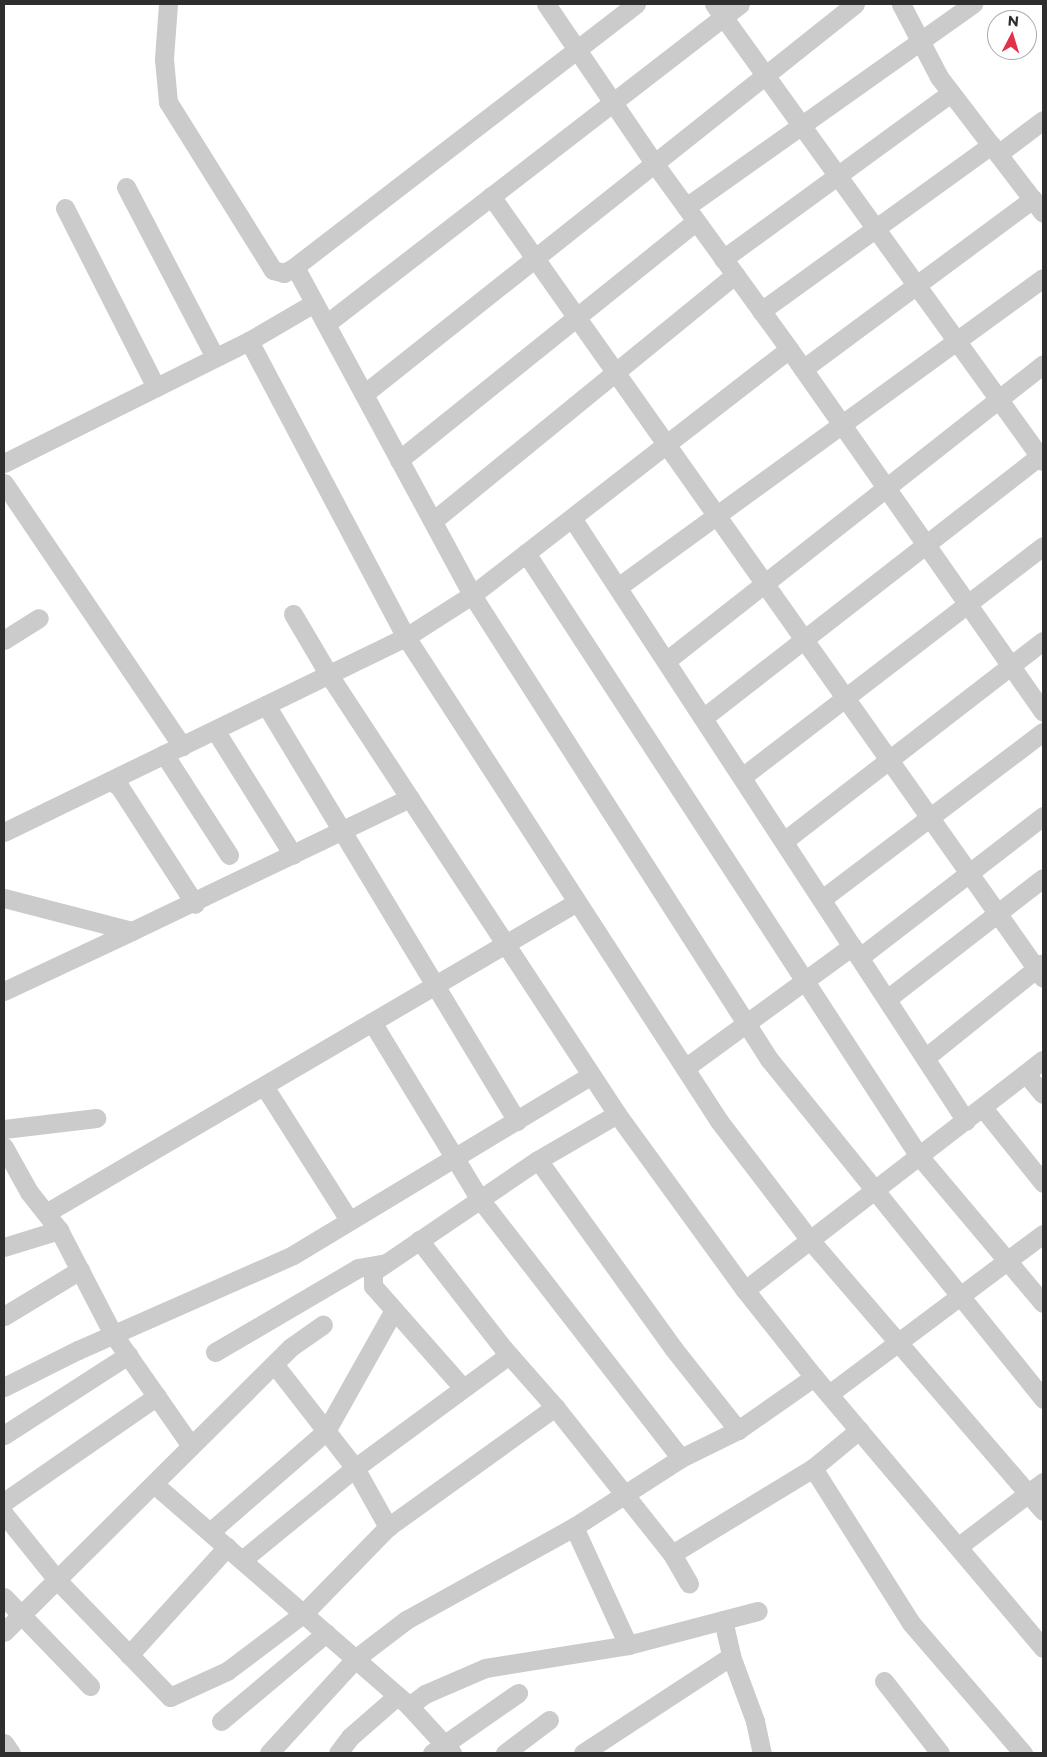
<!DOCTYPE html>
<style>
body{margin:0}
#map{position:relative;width:1047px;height:1757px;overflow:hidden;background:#fff;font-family:Montserrat,sans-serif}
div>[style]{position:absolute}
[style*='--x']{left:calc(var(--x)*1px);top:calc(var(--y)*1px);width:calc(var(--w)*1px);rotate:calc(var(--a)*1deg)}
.minor>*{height:19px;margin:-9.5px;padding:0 9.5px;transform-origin:9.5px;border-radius:9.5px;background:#cbcbcb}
span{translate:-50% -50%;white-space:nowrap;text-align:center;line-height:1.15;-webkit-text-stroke:5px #fff;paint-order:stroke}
.frame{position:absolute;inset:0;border:5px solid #2e2e2e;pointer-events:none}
.north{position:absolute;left:987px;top:10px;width:50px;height:50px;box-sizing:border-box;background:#fff;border:1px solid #ababab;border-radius:50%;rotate:5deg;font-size:14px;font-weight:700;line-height:20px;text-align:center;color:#2e2e2e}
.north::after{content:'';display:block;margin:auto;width:18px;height:22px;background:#e33149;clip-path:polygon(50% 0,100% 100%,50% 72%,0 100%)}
</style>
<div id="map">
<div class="minor">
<div style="--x:168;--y:4;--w:55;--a:94.2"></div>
<div style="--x:164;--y:59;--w:43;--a:84.7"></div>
<div style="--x:168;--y:102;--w:198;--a:58"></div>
<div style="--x:273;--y:270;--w:11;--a:15"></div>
<div style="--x:284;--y:273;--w:13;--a:-29"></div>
<div style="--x:546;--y:4;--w:192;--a:55.8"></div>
<div style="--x:654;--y:163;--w:230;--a:54"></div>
<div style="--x:789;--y:349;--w:443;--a:55"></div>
<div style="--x:636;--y:4;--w:431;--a:142.4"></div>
<div style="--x:295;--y:267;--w:373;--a:61.6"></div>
<div style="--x:472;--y:595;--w:551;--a:57.38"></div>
<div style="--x:769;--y:1059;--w:437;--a:51.1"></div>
<div style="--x:714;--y:4;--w:563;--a:54.25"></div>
<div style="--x:901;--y:4;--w:82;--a:62.5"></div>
<div style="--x:939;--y:77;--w:171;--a:52.6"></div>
<div style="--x:998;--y:154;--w:56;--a:-37.1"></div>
<div style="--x:126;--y:187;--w:192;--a:62.4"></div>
<div style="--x:491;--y:196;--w:957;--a:54.78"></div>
<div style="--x:686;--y:207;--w:352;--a:-35.3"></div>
<div style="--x:65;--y:208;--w:201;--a:63.1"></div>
<div style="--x:723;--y:259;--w:282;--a:-36.1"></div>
<div style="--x:761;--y:311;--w:284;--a:-35.8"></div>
<div style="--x:326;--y:324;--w:523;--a:-37.7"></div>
<div style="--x:249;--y:341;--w:335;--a:62.1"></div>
<div style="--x:406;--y:637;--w:576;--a:57.11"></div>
<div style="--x:719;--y:1121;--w:150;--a:52.6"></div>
<div style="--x:810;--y:1240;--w:357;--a:49.3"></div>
<div style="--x:803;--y:369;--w:286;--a:-36.5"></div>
<div style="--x:364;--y:394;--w:627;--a:-38.46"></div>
<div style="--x:399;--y:460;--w:381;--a:-38.8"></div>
<div style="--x:4;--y:463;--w:274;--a:-26.5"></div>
<div style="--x:249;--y:341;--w:75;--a:-30.3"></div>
<div style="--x:4;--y:483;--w:318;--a:55.9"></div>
<div style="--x:572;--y:518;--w:720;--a:56.84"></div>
<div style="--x:433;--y:521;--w:390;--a:-39.2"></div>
<div style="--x:526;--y:553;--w:720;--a:56.91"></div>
<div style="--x:919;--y:1156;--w:192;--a:49.9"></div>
<div style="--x:618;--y:587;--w:525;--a:-36.02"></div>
<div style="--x:293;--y:614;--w:71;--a:59.5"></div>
<div style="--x:329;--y:675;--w:525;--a:56.73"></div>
<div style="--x:617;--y:1114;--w:218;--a:54"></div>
<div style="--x:745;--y:1290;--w:111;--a:51.6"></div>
<div style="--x:814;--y:1377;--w:355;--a:49.8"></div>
<div style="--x:4;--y:640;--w:41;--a:-32.2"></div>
<div style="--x:666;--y:661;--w:480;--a:-38.2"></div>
<div style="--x:266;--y:705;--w:486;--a:58.9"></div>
<div style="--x:703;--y:718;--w:431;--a:-37.9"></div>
<div style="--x:215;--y:730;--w:147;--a:58"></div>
<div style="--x:164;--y:754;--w:120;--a:57.2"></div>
<div style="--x:742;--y:777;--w:379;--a:-37.5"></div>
<div style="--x:110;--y:781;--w:10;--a:29"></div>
<div style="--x:119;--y:786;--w:140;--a:57.2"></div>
<div style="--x:4;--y:832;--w:447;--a:-25.9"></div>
<div style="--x:406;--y:637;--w:78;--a:-32.5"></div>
<div style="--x:472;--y:595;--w:401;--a:-37.8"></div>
<div style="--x:784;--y:841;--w:327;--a:-37.7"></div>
<div style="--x:4;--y:898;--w:132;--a:14.5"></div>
<div style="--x:132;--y:931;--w:308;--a:-25.6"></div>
<div style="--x:822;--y:899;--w:277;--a:-37.1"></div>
<div style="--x:860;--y:957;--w:231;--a:-37.6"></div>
<div style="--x:4;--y:991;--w:141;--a:-25.1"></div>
<div style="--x:887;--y:999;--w:197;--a:-37.8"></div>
<div style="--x:372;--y:1022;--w:206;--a:58.7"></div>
<div style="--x:479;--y:1198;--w:329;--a:52.2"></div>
<div style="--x:925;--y:1058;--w:151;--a:-38.8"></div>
<div style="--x:685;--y:1068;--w:207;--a:-36.1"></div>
<div style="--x:1026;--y:1074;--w:26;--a:50"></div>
<div style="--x:264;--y:1086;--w:159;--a:57.6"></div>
<div style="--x:983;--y:1108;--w:96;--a:51.3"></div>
<div style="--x:4;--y:1129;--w:93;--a:-6.8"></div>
<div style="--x:4;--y:1147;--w:51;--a:60.9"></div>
<div style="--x:29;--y:1192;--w:48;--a:51.7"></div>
<div style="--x:59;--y:1230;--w:117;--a:62.6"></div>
<div style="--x:113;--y:1334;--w:136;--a:55.1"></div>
<div style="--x:538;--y:1160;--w:231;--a:54.3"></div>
<div style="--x:673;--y:1348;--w:105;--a:51.6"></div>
<div style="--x:46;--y:1213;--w:615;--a:-30.36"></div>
<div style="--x:419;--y:1240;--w:138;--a:52.1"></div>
<div style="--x:504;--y:1349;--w:77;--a:48.7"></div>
<div style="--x:555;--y:1407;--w:188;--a:51.5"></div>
<div style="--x:672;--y:1554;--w:34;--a:60"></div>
<div style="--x:4;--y:1247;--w:58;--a:-17.2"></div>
<div style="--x:745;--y:1290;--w:376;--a:-37.7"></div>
<div style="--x:4;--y:1316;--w:89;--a:-31.2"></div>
<div style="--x:215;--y:1352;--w:166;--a:-30.4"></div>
<div style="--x:358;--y:1268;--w:27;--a:-10"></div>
<div style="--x:274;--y:1364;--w:132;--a:52.1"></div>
<div style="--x:355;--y:1468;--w:68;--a:60.8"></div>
<div style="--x:4;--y:1387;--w:83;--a:-26.6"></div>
<div style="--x:78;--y:1350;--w:235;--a:-23.8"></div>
<div style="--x:293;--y:1255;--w:348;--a:-31.1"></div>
<div style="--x:463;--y:1388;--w:136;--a:-131.4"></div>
<div style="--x:373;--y:1286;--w:14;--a:-90"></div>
<div style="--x:373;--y:1272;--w:199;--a:-34.2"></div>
<div style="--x:538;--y:1160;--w:91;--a:-30.2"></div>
<div style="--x:829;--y:1394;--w:267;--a:-36.8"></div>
<div style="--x:4;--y:1435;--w:148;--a:-32.8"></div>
<div style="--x:813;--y:1468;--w:183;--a:57.7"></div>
<div style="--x:911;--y:1623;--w:172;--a:49.3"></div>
<div style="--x:154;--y:1484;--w:338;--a:41"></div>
<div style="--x:409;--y:1706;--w:64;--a:47.5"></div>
<div style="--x:4;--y:1502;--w:186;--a:-34.7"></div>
<div style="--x:4;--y:1514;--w:86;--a:51.1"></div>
<div style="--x:58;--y:1581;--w:161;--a:46"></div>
<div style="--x:170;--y:1697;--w:63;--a:-24.5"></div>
<div style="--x:227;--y:1671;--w:96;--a:-37"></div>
<div style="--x:304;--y:1613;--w:120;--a:-45.7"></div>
<div style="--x:388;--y:1527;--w:206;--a:-35.7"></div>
<div style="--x:574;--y:1527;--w:130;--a:65.4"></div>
<div style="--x:210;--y:1532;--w:154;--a:-41"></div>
<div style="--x:326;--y:1431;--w:139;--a:-60.7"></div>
<div style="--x:959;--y:1546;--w:106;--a:-37.3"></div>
<div style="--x:672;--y:1554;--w:165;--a:-31.4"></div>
<div style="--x:813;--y:1468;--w:60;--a:-39.6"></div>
<div style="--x:242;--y:1560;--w:146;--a:-39.2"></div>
<div style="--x:355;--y:1468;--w:191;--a:-36.3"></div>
<div style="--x:4;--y:1597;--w:124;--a:46"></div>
<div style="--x:723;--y:1620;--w:37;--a:77"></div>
<div style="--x:731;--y:1656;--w:69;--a:69.7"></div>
<div style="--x:755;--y:1721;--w:33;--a:78"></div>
<div style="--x:4;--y:1632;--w:404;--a:-44.8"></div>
<div style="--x:291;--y:1347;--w:39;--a:-35"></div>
<div style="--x:129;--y:1655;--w:146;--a:-47.8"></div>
<div style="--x:884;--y:1681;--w:91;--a:52.1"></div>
<div style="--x:409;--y:1706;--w:20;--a:-37"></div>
<div style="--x:425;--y:1694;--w:65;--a:-23.4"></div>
<div style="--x:485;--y:1668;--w:145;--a:-9.1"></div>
<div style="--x:628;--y:1645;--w:134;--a:-14.7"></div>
<div style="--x:221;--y:1721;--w:137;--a:-40"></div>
<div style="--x:4;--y:1743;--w:12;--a:55"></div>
<div style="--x:269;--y:1753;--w:127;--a:-47.5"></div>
<div style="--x:355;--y:1659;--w:64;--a:-37.4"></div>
<div style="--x:406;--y:1620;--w:192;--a:-29"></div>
<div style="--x:574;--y:1527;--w:127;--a:-32.8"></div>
<div style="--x:681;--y:1458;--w:64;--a:-26.2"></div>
<div style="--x:738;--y:1430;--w:93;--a:-34.9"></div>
<div style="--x:338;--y:1753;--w:20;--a:-53"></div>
<div style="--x:350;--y:1737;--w:62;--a:-41.1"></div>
<div style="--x:432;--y:1753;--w:105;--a:-34.9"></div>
<div style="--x:505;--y:1753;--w:55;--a:-36.9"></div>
<div style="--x:583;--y:1753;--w:177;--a:-33.2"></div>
</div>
<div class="frame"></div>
<div class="north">N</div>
</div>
